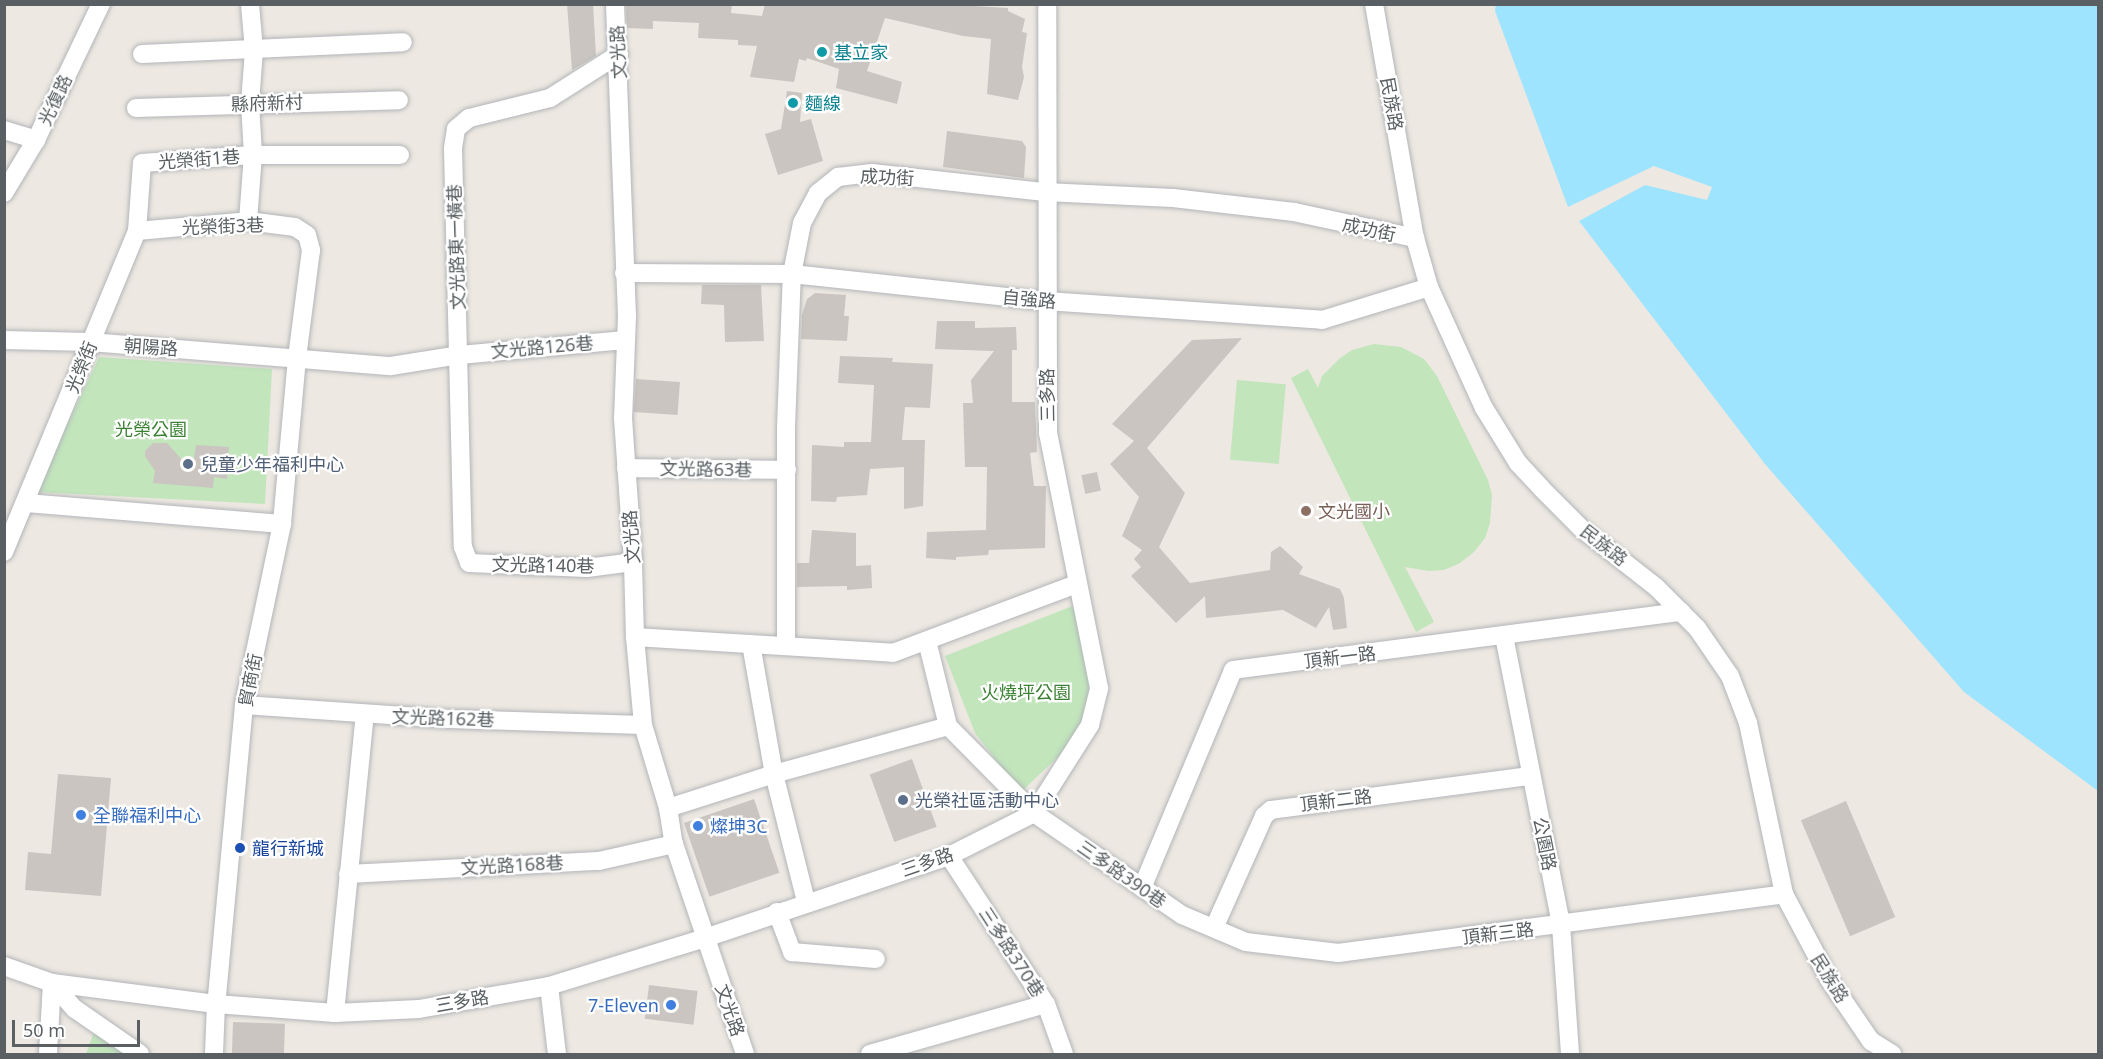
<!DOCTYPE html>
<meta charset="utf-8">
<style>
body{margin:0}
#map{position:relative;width:2103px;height:1059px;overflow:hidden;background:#ede8e1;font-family:"Noto Sans","Noto Sans TC",sans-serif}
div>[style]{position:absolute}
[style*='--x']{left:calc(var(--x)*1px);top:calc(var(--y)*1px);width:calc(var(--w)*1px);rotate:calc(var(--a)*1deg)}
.green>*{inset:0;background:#c2e5bc;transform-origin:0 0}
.water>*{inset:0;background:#9fe4ff}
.building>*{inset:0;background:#cac5c0;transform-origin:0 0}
.roads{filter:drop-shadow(0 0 2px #b2b5b9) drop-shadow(0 0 2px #b2b5b9)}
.minor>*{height:18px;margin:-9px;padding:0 9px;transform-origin:9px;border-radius:9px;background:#fff}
.dots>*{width:16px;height:16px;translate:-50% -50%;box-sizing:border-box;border:3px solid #fff;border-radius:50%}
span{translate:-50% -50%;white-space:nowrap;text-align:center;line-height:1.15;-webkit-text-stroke:4.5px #fff;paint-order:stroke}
.street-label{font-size:18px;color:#595f62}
.culture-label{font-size:18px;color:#0d838f}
.left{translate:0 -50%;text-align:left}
.park-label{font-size:18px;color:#3a8132}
.service-label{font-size:18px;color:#4e5e75}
.education-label{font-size:18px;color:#785e54}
.shop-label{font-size:18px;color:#366cbe}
.right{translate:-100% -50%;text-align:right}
.transit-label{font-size:18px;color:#164399}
.frame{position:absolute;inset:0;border:6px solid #595f62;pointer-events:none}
.scale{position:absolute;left:12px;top:1020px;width:128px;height:27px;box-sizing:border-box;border:3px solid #595f62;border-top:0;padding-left:8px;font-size:18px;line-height:21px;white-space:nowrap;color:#595f62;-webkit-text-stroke:4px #fff;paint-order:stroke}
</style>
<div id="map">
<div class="green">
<div style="clip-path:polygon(1374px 344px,1401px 347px,1424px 359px,1437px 376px,1488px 480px,1492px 495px,1490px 523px,1485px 538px,1474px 552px,1460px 563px,1444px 570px,1429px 571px,1405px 567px,1434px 622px,1416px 632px,1291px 378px,1308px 369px,1318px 388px,1322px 376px,1339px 359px,1352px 350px)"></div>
<div style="clip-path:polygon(99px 357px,272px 369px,265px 504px,36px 492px)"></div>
<div style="left:1237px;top:380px;width:49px;height:80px;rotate:5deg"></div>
<div style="clip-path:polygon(1075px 605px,1091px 683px,1078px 738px,1021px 792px,975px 733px,945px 656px)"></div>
<div style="clip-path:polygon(96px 1026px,134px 1054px,86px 1054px)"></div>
</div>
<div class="water">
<div style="clip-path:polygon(1496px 4px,2098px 5px,2098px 791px,1964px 692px,1765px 464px,1579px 221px,1645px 185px,1707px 200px,1712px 187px,1654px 166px,1568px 207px,1495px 11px)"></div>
</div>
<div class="building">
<div style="clip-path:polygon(567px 4px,593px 4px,596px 56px,574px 69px,572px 70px)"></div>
<div style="clip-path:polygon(626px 4px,732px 4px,731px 13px,762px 16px,765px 4px,941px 4px,1008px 8px,1008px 11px,1025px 19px,1022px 32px,1027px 33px,1022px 67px,1024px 77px,1018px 100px,987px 94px,991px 39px,963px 36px,885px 18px,867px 71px,902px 82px,897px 104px,836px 88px,839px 69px,807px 58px,806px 61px,799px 59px,794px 82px,750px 77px,757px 46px,738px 45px,738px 40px,698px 38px,699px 23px,653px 21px,653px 29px,627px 28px)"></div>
<div style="clip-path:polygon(787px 91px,802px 93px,800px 122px,811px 119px,823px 161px,778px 175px,765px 134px,781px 129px)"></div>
<div style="clip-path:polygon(947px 131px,1022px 141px,1026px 147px,1024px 178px,943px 167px)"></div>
<div style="clip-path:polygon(702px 285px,761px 285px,764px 341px,725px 342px,724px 305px,701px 304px)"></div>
<div style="clip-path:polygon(815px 293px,846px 295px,844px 316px,849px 316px,847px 341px,801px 339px,802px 315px,807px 299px)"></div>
<div style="clip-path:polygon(937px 321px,975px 321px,975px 328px,1016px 327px,1017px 350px,1012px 350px,1012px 402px,1035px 402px,1037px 452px,1030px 453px,1034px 486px,1046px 486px,1045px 548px,989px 550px,988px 555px,956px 557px,956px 560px,926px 558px,927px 532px,986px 530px,987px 467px,965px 467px,963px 403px,973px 403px,971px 380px,994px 351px,935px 349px)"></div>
<div style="clip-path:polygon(1242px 338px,1147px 448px,1185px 493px,1159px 547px,1190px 583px,1270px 570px,1271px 552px,1280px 546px,1303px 567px,1299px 574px,1340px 589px,1344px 598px,1347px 628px,1333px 630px,1329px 607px,1316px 628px,1283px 610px,1206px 618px,1205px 596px,1176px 623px,1131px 576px,1141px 567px,1134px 559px,1142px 550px,1122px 536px,1139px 497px,1110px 464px,1134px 441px,1112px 424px,1192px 340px)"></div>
<div style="clip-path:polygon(840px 356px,893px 358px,892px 362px,933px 364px,930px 408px,905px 407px,902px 440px,925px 440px,923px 506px,904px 509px,904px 467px,870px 469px,867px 495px,837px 497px,836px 502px,811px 501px,812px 445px,844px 447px,844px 442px,871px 442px,874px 385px,838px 383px)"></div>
<div style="left:636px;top:379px;width:44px;height:33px;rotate:4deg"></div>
<div style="clip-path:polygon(153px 443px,167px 443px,192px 471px,196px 445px,229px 447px,227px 479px,214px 477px,213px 488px,153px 483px,155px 471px,145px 456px,145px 451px)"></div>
<div style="left:1097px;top:472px;width:19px;height:16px;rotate:78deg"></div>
<div style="clip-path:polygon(812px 530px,856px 533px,856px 566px,871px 565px,872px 588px,847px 590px,847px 586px,797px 587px,797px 563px,809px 563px)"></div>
<div style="left:912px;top:759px;width:72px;height:45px;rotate:70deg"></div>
<div style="clip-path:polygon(58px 774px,111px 778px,101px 896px,25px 890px,28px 852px,51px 854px)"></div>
<div style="left:754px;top:799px;width:78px;height:74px;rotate:71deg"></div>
<div style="left:1846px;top:801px;width:126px;height:49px;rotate:67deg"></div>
<div style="left:649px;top:985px;width:49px;height:34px;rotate:7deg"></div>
<div style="left:233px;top:1022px;width:52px;height:32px;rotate:2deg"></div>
</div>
<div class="roads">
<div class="minor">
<div style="--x:615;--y:4;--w:312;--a:87.8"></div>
<div style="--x:627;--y:316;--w:102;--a:92.2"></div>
<div style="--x:623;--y:418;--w:144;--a:86"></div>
<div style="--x:633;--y:562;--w:75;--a:88.5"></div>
<div style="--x:635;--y:637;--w:88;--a:84.8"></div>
<div style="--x:643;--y:725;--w:87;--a:73.2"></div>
<div style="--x:668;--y:808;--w:36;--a:81"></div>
<div style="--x:674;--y:844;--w:222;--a:71.3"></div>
<div style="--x:1374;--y:4;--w:238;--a:80.1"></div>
<div style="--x:1415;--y:238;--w:51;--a:74.1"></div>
<div style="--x:1429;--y:287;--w:133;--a:65.6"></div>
<div style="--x:1484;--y:408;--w:65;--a:58.3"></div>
<div style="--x:1518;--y:463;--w:34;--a:47"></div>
<div style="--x:1541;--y:488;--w:58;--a:45"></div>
<div style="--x:1582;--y:529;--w:94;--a:38.1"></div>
<div style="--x:1656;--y:587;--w:58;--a:45"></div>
<div style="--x:1697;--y:628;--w:58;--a:55.5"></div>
<div style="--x:1730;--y:676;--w:50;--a:69"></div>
<div style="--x:1748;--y:723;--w:175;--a:78.1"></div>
<div style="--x:1784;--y:894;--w:98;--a:62.1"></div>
<div style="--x:1830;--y:981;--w:73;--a:55.7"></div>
<div style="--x:1871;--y:1041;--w:25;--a:32"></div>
<div style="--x:142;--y:54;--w:261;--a:-2.6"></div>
<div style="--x:619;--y:54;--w:82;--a:147.5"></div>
<div style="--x:550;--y:98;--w:83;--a:166.1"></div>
<div style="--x:469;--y:118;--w:17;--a:140"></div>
<div style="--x:456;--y:129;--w:20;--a:99"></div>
<div style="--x:453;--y:149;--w:398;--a:88.6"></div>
<div style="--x:463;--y:547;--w:17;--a:69"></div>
<div style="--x:469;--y:563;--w:118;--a:2.4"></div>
<div style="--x:587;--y:568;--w:46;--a:-7.4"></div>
<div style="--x:136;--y:108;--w:263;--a:-1.7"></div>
<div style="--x:4;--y:130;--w:34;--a:17"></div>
<div style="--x:4;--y:193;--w:62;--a:-58.9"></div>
<div style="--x:36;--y:140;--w:151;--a:-64.5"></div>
<div style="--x:248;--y:221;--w:66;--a:-85.7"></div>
<div style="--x:253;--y:155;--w:52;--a:-93.3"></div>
<div style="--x:250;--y:103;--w:53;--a:-85.7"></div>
<div style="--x:254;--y:50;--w:46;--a:-95"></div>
<div style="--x:137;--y:231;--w:111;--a:-5.1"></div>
<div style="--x:248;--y:221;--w:47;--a:7.3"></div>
<div style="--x:295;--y:227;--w:14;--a:34"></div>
<div style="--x:307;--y:235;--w:16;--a:75"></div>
<div style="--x:311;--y:250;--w:109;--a:97.4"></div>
<div style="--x:297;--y:358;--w:167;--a:95.2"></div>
<div style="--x:282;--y:524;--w:185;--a:101.9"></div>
<div style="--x:244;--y:705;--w:300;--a:95.3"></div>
<div style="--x:216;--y:1004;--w:50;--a:92.3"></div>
<div style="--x:624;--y:273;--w:168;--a:0.3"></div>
<div style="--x:792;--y:274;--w:255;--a:6.1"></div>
<div style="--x:1046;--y:301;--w:277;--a:3.9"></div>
<div style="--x:1322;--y:320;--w:112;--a:-17.1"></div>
<div style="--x:4;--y:340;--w:86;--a:1.3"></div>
<div style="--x:90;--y:342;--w:302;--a:4.6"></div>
<div style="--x:391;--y:366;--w:70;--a:-9.1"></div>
<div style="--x:460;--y:355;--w:166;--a:-5.2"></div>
<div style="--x:626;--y:468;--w:161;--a:0.7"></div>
<div style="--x:26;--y:503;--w:257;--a:4.7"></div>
<div style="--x:4;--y:552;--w:347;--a:-67.5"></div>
<div style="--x:137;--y:231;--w:68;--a:-85.8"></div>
<div style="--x:142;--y:163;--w:111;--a:-4.1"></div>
<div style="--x:253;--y:155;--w:147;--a:0"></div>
<div style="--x:1504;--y:636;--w:295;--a:78.8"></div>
<div style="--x:1561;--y:925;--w:129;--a:86"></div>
<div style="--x:635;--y:637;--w:258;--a:3.5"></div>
<div style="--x:893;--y:653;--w:197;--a:-20.6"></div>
<div style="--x:927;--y:641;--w:88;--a:76.1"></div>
<div style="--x:948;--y:726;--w:122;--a:45.3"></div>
<div style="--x:1034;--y:813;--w:180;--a:34.6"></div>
<div style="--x:1182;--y:915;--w:69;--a:22.9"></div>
<div style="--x:1246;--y:942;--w:93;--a:6.8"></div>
<div style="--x:1338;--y:953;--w:450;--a:-7.5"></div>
<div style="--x:751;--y:644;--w:132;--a:80"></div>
<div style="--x:774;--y:774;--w:131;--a:75.9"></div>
<div style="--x:786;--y:646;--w:219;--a:-90"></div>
<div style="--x:786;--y:427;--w:153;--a:-87.8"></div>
<div style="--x:792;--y:274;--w:52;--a:-78.9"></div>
<div style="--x:802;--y:223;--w:34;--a:-62"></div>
<div style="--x:818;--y:193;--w:26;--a:-39"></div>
<div style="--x:838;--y:177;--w:34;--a:-7"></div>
<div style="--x:872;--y:173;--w:174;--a:6.3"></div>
<div style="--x:1045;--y:192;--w:128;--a:2.7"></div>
<div style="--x:1173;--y:198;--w:122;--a:6.6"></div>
<div style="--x:1294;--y:212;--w:124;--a:12.1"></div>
<div style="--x:244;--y:705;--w:205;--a:3.9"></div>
<div style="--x:449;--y:719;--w:194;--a:1.8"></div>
<div style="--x:668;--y:808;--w:111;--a:-17.8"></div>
<div style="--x:774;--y:774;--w:180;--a:-15.4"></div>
<div style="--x:949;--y:856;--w:177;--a:56.8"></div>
<div style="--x:1046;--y:1004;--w:53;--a:70.2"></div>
<div style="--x:348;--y:874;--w:251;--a:-3"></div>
<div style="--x:599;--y:861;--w:77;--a:-12.8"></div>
<div style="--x:1142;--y:888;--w:236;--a:-67.3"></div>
<div style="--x:1233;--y:670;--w:452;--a:-7.4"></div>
<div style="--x:777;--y:912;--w:43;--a:69.4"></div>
<div style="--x:792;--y:952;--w:84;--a:4.8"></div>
<div style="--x:1214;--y:928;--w:123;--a:-65.9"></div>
<div style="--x:1264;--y:816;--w:9;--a:-41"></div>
<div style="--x:1271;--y:810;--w:262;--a:-7.5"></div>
<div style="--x:4;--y:966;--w:51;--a:19.5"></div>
<div style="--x:52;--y:983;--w:165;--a:7.3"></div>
<div style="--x:216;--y:1004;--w:119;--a:4.3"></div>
<div style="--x:335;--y:1013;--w:84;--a:-2.7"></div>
<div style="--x:419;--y:1009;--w:132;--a:-10"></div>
<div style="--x:549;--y:986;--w:163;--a:-17.1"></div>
<div style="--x:705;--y:938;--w:257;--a:-18.6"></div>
<div style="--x:949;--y:856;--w:95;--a:-26.8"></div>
<div style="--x:1034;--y:813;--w:104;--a:-57.5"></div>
<div style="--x:1090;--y:725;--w:38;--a:-76"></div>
<div style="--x:1099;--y:688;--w:260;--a:-101.3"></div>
<div style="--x:1048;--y:433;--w:429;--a:-90.1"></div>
<div style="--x:52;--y:983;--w:35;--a:49"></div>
<div style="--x:75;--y:1009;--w:79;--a:34.7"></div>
<div style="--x:549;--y:986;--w:68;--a:83.3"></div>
<div style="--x:335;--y:1013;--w:300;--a:-84.3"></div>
<div style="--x:48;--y:1054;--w:71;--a:-86.8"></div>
<div style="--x:870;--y:1054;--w:183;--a:-15.9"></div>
</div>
</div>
<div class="dots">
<div style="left:822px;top:52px;background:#0f9aa8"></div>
<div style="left:793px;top:103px;background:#0f9aa8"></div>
<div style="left:188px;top:464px;background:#5c6f8a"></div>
<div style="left:1306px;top:511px;background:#8d6e63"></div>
<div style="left:903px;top:800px;background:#5c6f8a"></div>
<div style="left:81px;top:815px;background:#3f7fe0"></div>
<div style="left:698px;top:826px;background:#3f7fe0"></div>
<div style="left:240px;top:848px;background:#1a4fb4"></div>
<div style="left:671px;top:1005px;background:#3f7fe0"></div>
</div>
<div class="street-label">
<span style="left:618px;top:52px;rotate:-93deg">文光路</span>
<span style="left:55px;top:100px;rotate:-65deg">光復路</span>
<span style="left:267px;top:103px;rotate:-2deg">縣府新村</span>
<span style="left:1392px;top:104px;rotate:80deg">民族路</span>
<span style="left:199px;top:159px;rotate:-4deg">光榮街1巷</span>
<span style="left:887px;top:177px;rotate:3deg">成功街</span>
<span style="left:223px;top:226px;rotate:-2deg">光榮街3巷</span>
<span style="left:1369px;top:229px;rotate:12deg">成功街</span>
<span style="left:456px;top:247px;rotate:-92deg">文光路東一橫巷</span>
<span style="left:1029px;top:299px;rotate:5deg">自強路</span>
<span style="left:151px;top:347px;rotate:4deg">朝陽路</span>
<span style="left:542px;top:347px;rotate:-5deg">文光路126巷</span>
<span style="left:81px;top:367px;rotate:-68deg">光榮街</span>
<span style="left:1047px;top:395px;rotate:-91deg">三多路</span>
<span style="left:706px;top:469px;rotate:1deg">文光路63巷</span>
<span style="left:631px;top:537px;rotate:-94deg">文光路</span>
<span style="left:1604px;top:545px;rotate:38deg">民族路</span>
<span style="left:543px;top:565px;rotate:1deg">文光路140巷</span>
<span style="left:1340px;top:657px;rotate:-7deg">頂新一路</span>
<span style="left:250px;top:680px;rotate:-79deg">貿商街</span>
<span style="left:443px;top:718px;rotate:2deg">文光路162巷</span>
<span style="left:1336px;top:800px;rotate:-7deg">頂新二路</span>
<span style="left:1545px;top:844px;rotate:79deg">公園路</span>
<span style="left:927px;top:862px;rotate:-19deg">三多路</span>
<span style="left:512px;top:865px;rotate:-3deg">文光路168巷</span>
<span style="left:1122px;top:874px;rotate:35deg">三多路390巷</span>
<span style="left:1498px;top:933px;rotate:-7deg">頂新三路</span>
<span style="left:1012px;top:952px;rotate:57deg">三多路370巷</span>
<span style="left:1830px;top:978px;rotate:58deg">民族路</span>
<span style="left:462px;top:1001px;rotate:-10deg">三多路</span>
<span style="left:730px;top:1010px;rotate:71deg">文光路</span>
</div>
<div class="culture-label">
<span class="left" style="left:834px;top:52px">基立家</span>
<span class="left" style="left:805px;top:103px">麵線</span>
</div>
<div class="park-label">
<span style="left:151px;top:429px">光榮公園</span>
<span style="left:1026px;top:692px">火燒坪公園</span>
</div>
<div class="service-label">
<span class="left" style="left:200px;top:464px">兒童少年福利中心</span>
<span class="left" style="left:915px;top:800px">光榮社區活動中心</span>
</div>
<div class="education-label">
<span class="left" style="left:1318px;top:511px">文光國小</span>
</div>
<div class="shop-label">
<span class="left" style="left:93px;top:815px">全聯福利中心</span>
<span class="left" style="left:710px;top:826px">燦坤3C</span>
<span class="right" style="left:659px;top:1005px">7-Eleven</span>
</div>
<div class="transit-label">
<span class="left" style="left:252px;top:848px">龍行新城</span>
</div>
<div class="frame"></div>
<div class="scale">50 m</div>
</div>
